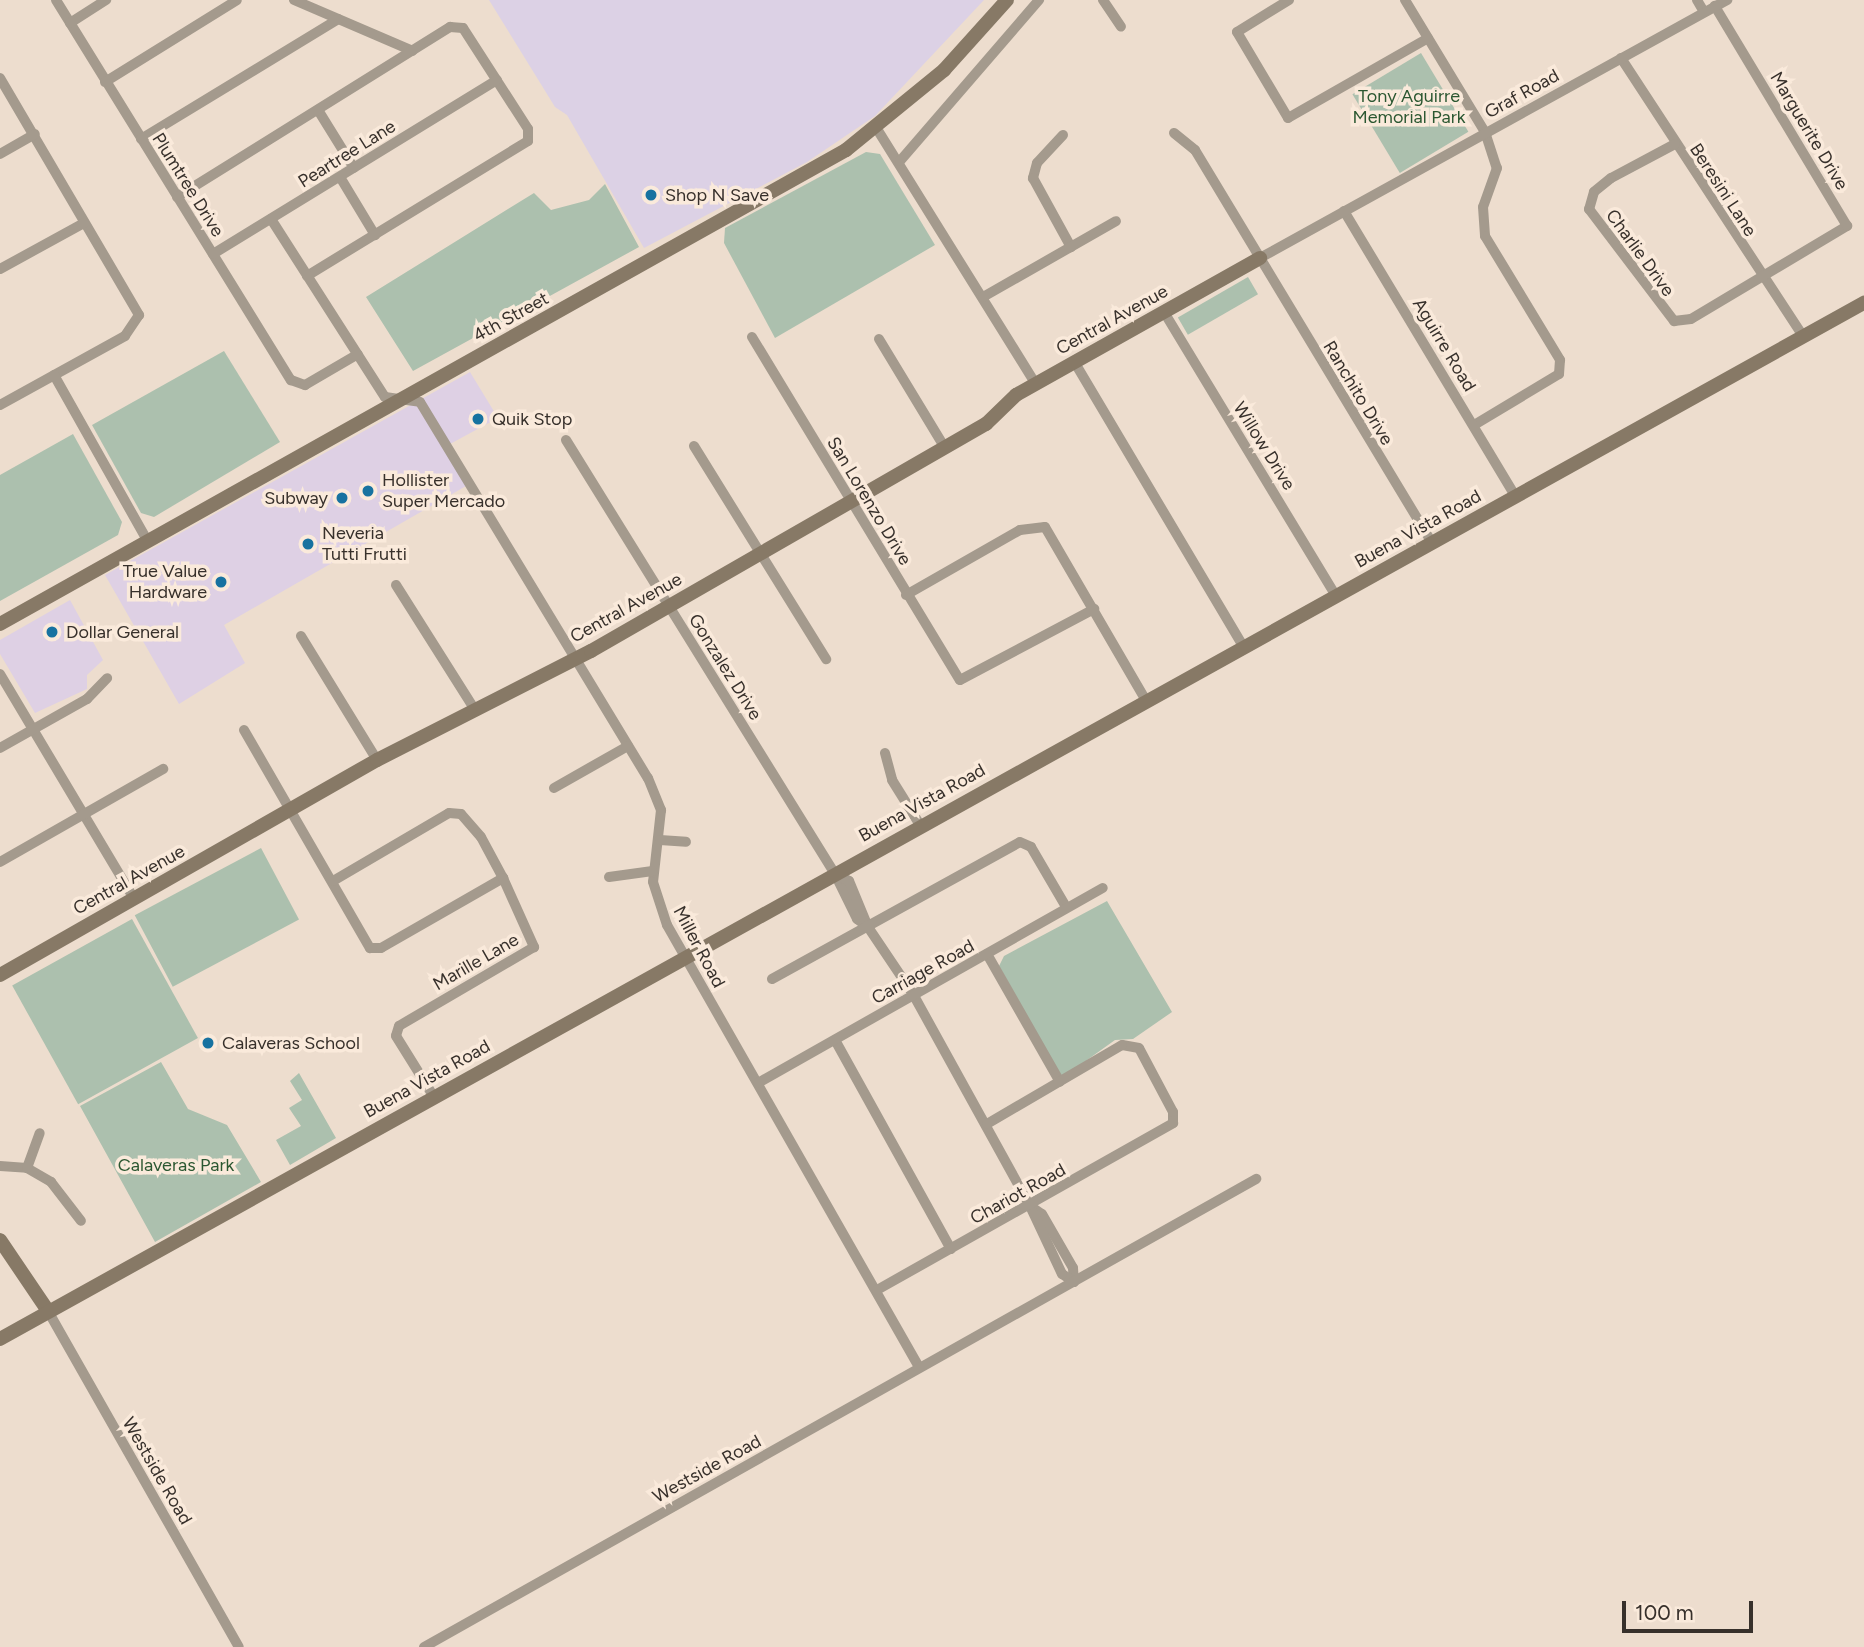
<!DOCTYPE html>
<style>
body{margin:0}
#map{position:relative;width:1864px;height:1647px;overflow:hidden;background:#edddce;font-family:Figtree,sans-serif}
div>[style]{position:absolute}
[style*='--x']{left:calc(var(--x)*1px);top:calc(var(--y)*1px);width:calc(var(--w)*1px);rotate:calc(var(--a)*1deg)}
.commercial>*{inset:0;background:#ded0e4}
.industrial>*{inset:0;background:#dcd1e5}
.green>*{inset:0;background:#acc0ae;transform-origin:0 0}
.street>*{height:10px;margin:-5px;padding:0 5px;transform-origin:5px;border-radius:5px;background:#a49a8d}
.secondary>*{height:14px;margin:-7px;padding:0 7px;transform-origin:7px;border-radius:7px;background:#877966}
.dots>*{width:19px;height:19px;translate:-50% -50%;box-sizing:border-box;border:4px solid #faeadb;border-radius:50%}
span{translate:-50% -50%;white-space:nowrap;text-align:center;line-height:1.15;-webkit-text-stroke:7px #faeadb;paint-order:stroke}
.street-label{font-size:18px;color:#37302b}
.park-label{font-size:18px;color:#2b5731}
.poi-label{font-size:18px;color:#37302b}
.left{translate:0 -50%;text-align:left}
.right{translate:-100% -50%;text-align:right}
.scale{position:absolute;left:1622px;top:1601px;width:131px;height:32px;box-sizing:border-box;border:4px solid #37302b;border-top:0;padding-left:9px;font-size:21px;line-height:24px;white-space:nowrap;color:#37302b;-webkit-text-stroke:5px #faeadb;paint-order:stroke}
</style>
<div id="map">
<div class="commercial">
<div style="clip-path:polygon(470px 372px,498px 418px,450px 444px,473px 482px,224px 625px,245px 663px,179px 704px,105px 575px)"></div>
<div style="clip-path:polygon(70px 600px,103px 660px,87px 675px,87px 689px,35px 713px,0 654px,0 640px)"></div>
</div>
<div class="industrial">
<div style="clip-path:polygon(489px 0,984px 0,875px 116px,807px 162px,644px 248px,567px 115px,555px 107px)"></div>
</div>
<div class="green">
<div style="left:1421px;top:53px;width:92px;height:80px;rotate:59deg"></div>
<div style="clip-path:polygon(866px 152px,880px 154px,935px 245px,775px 338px,724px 243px,725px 228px)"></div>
<div style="clip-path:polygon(605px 184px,639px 247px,413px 371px,366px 297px,534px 193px,551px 210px,589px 200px)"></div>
<div style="left:1248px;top:277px;width:20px;height:81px;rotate:60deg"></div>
<div style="clip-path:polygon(224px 351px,280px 442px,154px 517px,141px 513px,92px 425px)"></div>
<div style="clip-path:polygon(73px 434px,122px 522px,118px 535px,0 601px,0 475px)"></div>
<div style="left:261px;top:848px;width:81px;height:143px;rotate:62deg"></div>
<div style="clip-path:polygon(1107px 901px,1172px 1012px,1133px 1039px,1115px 1040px,1062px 1078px,999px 966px,1004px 956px)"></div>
<div style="left:132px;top:919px;width:136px;height:137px;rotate:61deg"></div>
<div style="clip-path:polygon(161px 1062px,188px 1109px,227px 1125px,261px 1182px,155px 1242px,80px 1106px)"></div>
<div style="clip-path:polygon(299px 1073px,336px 1138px,290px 1165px,276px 1140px,301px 1126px,289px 1108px,302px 1100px,290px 1081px)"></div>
</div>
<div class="street">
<div style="--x:56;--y:0;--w:447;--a:58.3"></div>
<div style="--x:291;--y:380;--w:15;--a:20"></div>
<div style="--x:305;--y:385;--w:61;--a:-30.3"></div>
<div style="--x:294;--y:0;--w:129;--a:23.2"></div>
<div style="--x:1103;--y:0;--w:32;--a:56"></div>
<div style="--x:1289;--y:0;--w:61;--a:148.4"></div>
<div style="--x:1237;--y:32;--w:100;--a:59.3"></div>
<div style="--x:1288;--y:118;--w:161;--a:-29.7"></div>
<div style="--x:1405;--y:0;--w:154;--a:58.8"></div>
<div style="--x:1485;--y:132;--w:38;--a:72"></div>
<div style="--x:1497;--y:168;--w:41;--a:109.7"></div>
<div style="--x:1483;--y:207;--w:29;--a:86"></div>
<div style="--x:1485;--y:236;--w:145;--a:58.8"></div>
<div style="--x:1560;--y:360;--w:14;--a:94"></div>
<div style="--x:1559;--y:374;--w:99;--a:149"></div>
<div style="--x:1697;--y:0;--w:14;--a:60"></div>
<div style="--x:70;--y:23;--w:43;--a:-32.6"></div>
<div style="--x:1621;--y:58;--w:332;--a:56.8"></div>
<div style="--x:0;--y:78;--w:275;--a:59.6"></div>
<div style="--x:139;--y:315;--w:25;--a:124"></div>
<div style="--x:125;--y:336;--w:143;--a:151.1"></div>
<div style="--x:105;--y:82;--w:155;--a:-31.8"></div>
<div style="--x:318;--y:110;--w:68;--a:58.2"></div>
<div style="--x:877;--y:129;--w:301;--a:58.1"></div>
<div style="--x:1174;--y:133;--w:27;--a:39"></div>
<div style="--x:1195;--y:150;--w:459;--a:58.9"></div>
<div style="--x:1063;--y:135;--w:38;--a:133"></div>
<div style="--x:1037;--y:163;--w:16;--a:105"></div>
<div style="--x:1033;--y:178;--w:79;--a:61.2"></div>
<div style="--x:141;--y:139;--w:231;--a:-31.3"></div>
<div style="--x:1675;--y:144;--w:72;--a:152"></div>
<div style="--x:1611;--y:178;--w:22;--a:141"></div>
<div style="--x:1594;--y:192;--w:18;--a:106"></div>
<div style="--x:1589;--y:209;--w:141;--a:52.8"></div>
<div style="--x:1674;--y:321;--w:17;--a:-7"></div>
<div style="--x:1691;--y:319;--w:182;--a:-30.8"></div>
<div style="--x:1847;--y:226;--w:257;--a:-121"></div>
<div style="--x:0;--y:154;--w:40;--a:-29.7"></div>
<div style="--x:900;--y:161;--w:213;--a:-49.2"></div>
<div style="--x:340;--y:177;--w:68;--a:58.9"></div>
<div style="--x:177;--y:197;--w:322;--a:-31.9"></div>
<div style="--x:450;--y:27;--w:13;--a:4"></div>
<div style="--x:463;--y:28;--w:120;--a:57.2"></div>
<div style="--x:528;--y:129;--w:12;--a:90"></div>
<div style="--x:528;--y:141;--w:259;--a:148.6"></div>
<div style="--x:1344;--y:211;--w:332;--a:59"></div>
<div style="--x:271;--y:219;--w:211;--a:57.4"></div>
<div style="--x:385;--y:397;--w:35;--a:8"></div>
<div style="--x:420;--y:402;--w:440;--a:58.8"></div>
<div style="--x:648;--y:778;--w:35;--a:68"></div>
<div style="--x:661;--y:810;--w:72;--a:96.3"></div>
<div style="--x:653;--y:882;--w:45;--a:72"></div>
<div style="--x:667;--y:925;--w:509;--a:60.31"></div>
<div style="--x:213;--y:254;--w:333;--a:-31.5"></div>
<div style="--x:1260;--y:258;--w:534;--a:-28.92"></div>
<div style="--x:0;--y:269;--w:96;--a:-28.7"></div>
<div style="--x:983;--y:297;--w:153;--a:-29.7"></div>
<div style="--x:1164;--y:312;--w:332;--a:58.8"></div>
<div style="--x:752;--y:337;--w:401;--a:58.8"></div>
<div style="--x:960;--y:680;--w:152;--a:-27.9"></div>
<div style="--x:879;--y:339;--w:127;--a:58.8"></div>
<div style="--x:1075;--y:363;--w:331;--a:59.3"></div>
<div style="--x:54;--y:375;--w:192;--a:60.6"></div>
<div style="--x:566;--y:440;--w:511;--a:58.21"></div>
<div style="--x:835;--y:874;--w:50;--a:63.9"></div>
<div style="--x:857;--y:919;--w:14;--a:36"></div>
<div style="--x:868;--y:927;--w:50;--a:-112.4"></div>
<div style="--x:849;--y:881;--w:16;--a:-153"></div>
<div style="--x:694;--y:446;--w:251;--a:58.2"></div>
<div style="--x:396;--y:585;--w:148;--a:57.7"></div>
<div style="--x:906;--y:595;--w:131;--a:-29.7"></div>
<div style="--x:1020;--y:530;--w:25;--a:-7"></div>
<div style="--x:1045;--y:527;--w:203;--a:59.8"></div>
<div style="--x:301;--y:636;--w:145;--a:58.5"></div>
<div style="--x:0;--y:674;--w:262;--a:59.2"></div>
<div style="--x:244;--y:730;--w:252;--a:60"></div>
<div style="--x:370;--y:948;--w:11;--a:0"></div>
<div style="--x:381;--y:948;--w:141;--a:-29.8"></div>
<div style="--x:0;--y:748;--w:100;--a:-29.4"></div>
<div style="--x:87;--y:699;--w:29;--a:-46"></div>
<div style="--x:885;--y:753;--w:28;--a:75"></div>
<div style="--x:892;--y:780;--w:53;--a:58.1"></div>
<div style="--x:554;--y:788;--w:85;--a:-29.6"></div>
<div style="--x:660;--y:840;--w:26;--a:4"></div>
<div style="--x:0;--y:862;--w:188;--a:-29.7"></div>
<div style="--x:609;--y:877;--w:44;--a:-7.8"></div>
<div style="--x:333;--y:881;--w:134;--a:-30.4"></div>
<div style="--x:449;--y:813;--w:12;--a:5"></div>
<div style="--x:461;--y:814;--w:30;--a:49"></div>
<div style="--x:481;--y:837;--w:47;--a:61.8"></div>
<div style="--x:503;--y:878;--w:76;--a:65.8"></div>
<div style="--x:534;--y:947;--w:156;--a:149.7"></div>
<div style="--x:399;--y:1026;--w:10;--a:107"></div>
<div style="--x:396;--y:1036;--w:72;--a:58.1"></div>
<div style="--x:868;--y:927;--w:81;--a:56.1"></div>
<div style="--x:913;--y:994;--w:242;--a:61.1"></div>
<div style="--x:987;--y:954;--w:147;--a:60.3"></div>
<div style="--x:772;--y:979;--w:283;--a:-28.9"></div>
<div style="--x:1020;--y:842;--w:12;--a:24"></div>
<div style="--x:1031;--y:847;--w:69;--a:59.7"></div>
<div style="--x:835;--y:1040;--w:239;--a:61"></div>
<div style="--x:758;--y:1083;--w:396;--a:-29.5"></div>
<div style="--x:0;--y:1166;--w:27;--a:4"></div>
<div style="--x:27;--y:1168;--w:28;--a:30"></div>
<div style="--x:51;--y:1182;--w:49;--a:52.4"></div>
<div style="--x:27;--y:1168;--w:37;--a:-70"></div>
<div style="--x:1030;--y:1206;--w:14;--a:34"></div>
<div style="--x:1042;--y:1214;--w:62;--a:60.1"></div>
<div style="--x:1073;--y:1268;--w:14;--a:86"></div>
<div style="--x:1074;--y:1282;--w:14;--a:-146"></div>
<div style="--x:1062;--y:1274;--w:75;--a:-115.2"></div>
<div style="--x:877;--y:1290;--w:340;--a:-29.4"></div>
<div style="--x:1173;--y:1123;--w:11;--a:-90"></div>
<div style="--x:1173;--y:1112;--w:72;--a:-118"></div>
<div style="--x:1139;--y:1048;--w:17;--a:-170"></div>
<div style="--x:1122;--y:1045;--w:156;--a:149.7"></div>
<div style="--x:48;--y:1311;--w:386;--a:60.4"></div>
<div style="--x:424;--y:1647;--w:955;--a:-29.36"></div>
</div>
<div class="secondary">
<div style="--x:0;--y:624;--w:970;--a:-29.26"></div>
<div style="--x:846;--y:150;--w:127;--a:-39.2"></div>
<div style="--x:944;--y:70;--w:94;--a:-48"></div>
<div style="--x:0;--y:975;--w:434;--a:-29.7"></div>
<div style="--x:377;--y:760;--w:240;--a:-27"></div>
<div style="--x:591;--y:651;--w:456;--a:-29.9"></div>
<div style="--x:986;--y:424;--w:42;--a:-44"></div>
<div style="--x:1016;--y:395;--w:280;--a:-29.3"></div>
<div style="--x:0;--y:1240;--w:86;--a:55.9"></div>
<div style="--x:0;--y:1339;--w:2133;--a:-29.07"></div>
</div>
<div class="dots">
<div style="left:651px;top:195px;background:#1772a0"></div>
<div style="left:478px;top:419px;background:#1772a0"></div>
<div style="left:368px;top:491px;background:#1772a0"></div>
<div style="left:342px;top:498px;background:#1772a0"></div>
<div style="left:308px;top:544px;background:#1772a0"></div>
<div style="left:221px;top:582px;background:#1772a0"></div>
<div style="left:52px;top:632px;background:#1772a0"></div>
<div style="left:208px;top:1043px;background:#1772a0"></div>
</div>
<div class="street-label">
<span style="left:1522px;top:94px;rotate:-29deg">Graf Road</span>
<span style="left:1809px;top:131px;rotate:59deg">Marguerite Drive</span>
<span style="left:347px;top:154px;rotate:-32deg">Peartree Lane</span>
<span style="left:188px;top:185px;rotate:58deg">Plumtree Drive</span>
<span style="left:1723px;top:190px;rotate:57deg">Beresini Lane</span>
<span style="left:1640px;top:253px;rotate:54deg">Charlie Drive</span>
<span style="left:511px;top:317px;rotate:-29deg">4th Street</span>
<span style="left:1112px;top:320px;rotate:-29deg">Central Avenue</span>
<span style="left:1444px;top:345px;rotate:59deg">Aguirre Road</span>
<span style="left:1358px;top:393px;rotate:59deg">Ranchito Drive</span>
<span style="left:1264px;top:446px;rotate:58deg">Willow Drive</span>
<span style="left:869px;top:501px;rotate:59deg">San Lorenzo Drive</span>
<span style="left:1418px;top:529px;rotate:-29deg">Buena Vista Road</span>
<span style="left:626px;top:608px;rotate:-29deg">Central Avenue</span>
<span style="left:725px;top:667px;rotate:58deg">Gonzalez Drive</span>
<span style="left:922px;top:803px;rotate:-29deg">Buena Vista Road</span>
<span style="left:129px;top:880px;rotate:-29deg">Central Avenue</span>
<span style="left:699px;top:947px;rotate:62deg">Miller Road</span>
<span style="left:476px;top:962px;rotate:-30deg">Marille Lane</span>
<span style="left:923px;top:972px;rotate:-29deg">Carriage Road</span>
<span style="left:427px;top:1079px;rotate:-29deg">Buena Vista Road</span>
<span style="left:1018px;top:1194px;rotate:-29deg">Chariot Road</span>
<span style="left:707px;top:1469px;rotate:-29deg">Westside Road</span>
<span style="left:157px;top:1471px;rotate:60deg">Westside Road</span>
</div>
<div class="park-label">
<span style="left:1409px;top:107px">Tony Aguirre<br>Memorial Park</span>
<span style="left:176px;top:1165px">Calaveras Park</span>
</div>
<div class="poi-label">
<span class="left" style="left:665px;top:195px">Shop N Save</span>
<span class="left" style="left:492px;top:419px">Quik Stop</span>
<span class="left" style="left:382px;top:491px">Hollister<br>Super Mercado</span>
<span class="right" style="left:328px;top:498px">Subway</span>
<span class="left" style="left:322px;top:544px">Neveria<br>Tutti Frutti</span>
<span class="right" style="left:207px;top:582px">True Value<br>Hardware</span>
<span class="left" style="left:66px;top:632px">Dollar General</span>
<span class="left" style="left:222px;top:1043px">Calaveras School</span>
</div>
<div class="scale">100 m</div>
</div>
